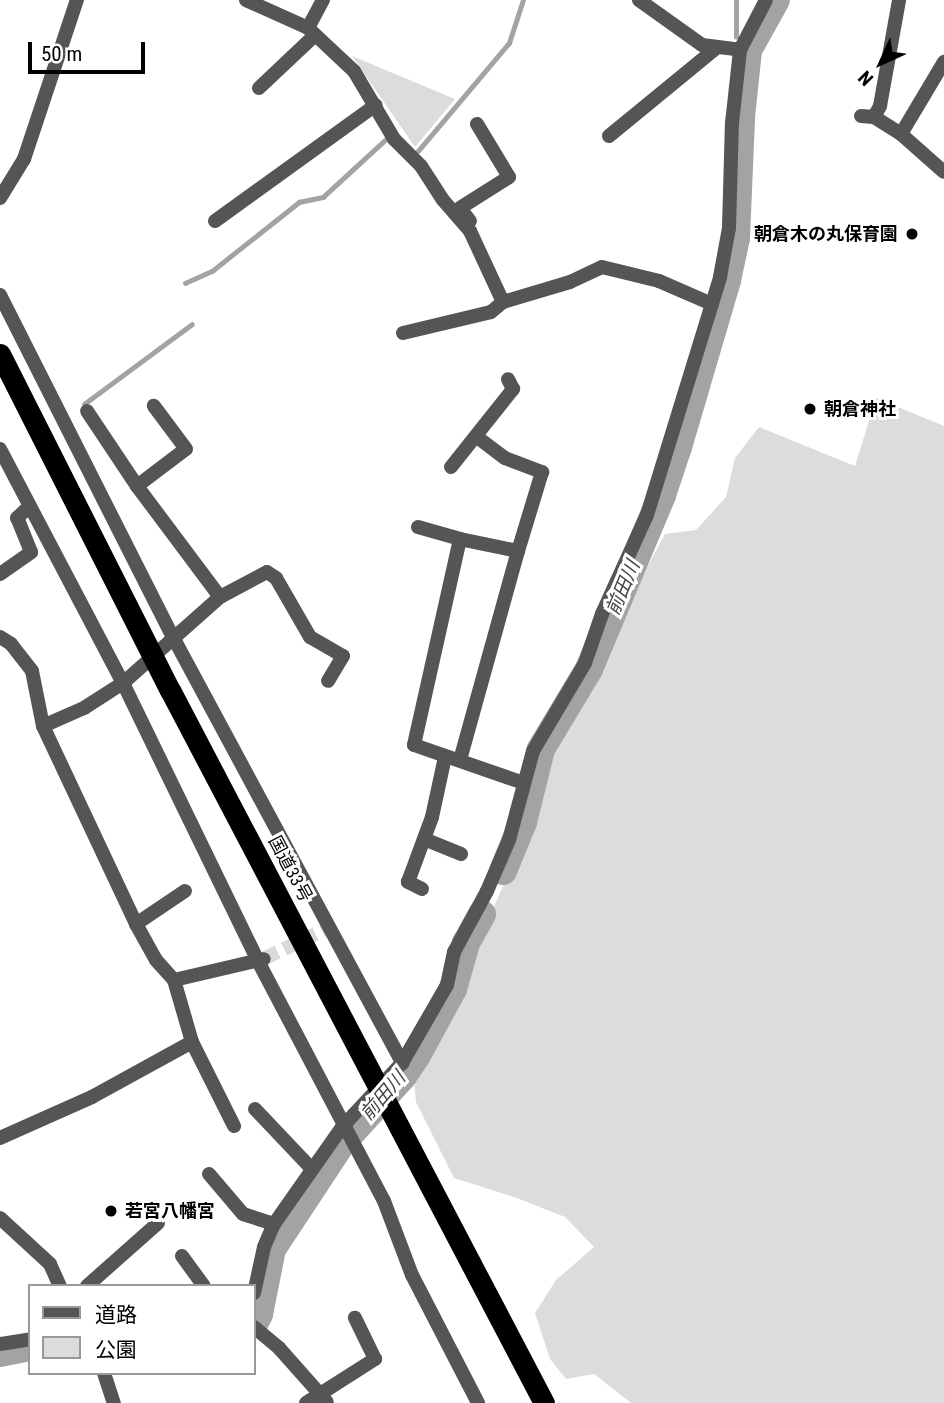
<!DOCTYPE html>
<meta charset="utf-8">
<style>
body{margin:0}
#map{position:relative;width:944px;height:1403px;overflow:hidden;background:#fff;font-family:"Roboto Condensed","Noto Sans JP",sans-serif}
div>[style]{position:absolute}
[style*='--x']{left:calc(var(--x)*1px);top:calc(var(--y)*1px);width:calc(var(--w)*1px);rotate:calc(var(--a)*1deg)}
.green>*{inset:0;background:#dcdcdc}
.stream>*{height:4.5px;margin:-2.25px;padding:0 2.25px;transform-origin:2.25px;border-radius:2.25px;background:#a3a3a3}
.river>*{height:28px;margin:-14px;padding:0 14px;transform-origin:14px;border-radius:14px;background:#a3a3a3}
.street-tunnel>*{height:14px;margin-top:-7px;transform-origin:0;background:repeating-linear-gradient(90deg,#d9d9d9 0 14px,transparent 0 21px)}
.street>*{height:14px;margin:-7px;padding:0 7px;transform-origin:7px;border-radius:7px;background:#555}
.highway>*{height:21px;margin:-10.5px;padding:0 10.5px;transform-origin:10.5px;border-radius:10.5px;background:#000}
.dots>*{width:19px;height:19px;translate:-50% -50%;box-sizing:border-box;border:4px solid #fff;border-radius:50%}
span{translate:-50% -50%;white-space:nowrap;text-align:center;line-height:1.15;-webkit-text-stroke:6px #fff;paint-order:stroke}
.poi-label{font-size:18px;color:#000;font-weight:700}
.right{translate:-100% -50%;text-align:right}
.left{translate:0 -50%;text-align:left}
.street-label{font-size:18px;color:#000}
.water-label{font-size:19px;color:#444;font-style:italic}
.legend{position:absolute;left:28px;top:1284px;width:228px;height:91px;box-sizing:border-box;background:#fff;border:2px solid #999;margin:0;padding:9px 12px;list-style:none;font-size:21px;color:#000}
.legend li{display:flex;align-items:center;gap:14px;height:35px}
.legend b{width:35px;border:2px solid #999}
.north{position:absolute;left:846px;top:28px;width:70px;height:70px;-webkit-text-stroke:5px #fff;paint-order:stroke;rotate:225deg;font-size:19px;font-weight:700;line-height:28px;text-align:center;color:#000}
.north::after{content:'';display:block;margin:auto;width:24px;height:32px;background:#000;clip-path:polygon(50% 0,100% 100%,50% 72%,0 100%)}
.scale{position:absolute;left:28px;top:42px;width:117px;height:32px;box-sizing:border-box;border:4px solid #000;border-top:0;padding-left:9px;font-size:21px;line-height:24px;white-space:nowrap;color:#000;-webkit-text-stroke:5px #fff;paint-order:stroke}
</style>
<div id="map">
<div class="green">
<div style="clip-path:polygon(352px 56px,455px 99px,415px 147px)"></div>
<div style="clip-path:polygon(876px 398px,944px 426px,944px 1403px,631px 1403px,594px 1374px,566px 1379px,550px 1359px,535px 1313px,556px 1280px,594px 1247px,565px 1217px,517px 1198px,454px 1178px,416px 1102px,414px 1080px,456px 989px,467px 948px,487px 922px,529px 828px,536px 787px,577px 697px,665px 534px,696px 530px,726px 497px,735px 458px,759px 427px,855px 466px)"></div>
</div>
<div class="stream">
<div style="--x:736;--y:37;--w:37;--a:-90"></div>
<div style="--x:418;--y:151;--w:141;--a:-49.9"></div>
<div style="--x:509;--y:43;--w:45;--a:-72"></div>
<div style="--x:185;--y:283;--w:30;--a:-24"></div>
<div style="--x:212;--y:271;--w:111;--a:-38.4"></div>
<div style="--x:299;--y:202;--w:25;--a:-12"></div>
<div style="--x:323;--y:197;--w:86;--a:-42.6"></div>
<div style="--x:84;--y:404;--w:134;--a:-36.5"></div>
</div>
<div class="river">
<div style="--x:503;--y:871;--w:53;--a:-67.8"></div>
<div style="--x:523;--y:822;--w:75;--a:-76.1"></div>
<div style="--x:541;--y:749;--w:93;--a:-59"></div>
<div style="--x:589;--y:669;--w:189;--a:-67.2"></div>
<div style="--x:662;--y:495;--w:51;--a:-71.6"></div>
<div style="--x:678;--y:447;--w:174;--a:-73.6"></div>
<div style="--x:727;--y:280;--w:43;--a:-77.9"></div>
<div style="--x:736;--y:238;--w:121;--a:-87.6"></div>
<div style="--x:741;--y:117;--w:67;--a:-84"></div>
<div style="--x:748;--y:50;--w:57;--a:-60.8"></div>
<div style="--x:353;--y:1131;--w:74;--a:-47.7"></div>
<div style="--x:403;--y:1076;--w:25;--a:-56"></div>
<div style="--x:417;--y:1055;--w:75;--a:-61.4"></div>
<div style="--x:453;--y:989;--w:48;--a:-74.2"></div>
<div style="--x:466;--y:943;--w:33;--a:-61"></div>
<div style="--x:254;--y:1324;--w:11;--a:-63"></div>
<div style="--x:259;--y:1314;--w:66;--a:-78.7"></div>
<div style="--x:272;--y:1249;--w:123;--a:-56.6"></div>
<div style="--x:0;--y:1353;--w:31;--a:-11"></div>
</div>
<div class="street-tunnel">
<div style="--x:265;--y:958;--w:65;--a:-25.4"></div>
</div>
<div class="street">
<div style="--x:246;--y:0;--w:68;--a:24.3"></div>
<div style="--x:308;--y:28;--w:32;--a:-62"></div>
<div style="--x:639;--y:0;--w:77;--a:35.5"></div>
<div style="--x:702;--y:45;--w:38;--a:7"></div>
<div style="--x:308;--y:28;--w:63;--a:43.1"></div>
<div style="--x:354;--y:71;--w:79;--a:59.5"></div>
<div style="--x:394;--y:139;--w:38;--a:45"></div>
<div style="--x:421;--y:166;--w:40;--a:57.1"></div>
<div style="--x:443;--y:200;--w:41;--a:48.9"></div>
<div style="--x:470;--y:231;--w:78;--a:65.1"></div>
<div style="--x:259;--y:88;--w:77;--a:-43.4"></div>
<div style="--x:861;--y:116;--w:13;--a:4"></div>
<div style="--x:874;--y:117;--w:32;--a:32"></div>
<div style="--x:901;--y:134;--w:57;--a:41.5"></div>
<div style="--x:874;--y:117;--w:13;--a:-61"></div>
<div style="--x:880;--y:106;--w:108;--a:-79.8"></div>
<div style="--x:901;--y:134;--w:84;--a:-59.2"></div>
<div style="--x:609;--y:136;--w:137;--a:-39.4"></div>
<div style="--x:0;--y:198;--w:46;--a:-58.4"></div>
<div style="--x:24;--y:159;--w:168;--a:-71.6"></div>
<div style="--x:215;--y:221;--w:198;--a:-35.8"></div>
<div style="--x:470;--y:221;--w:16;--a:-128"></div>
<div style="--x:460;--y:208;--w:58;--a:-32.3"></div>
<div style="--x:509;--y:177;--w:62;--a:-121.1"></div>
<div style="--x:0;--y:295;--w:383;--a:63.2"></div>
<div style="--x:173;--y:637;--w:484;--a:61.7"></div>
<div style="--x:403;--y:333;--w:90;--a:-13.4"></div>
<div style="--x:491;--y:312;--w:16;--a:-40"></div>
<div style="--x:503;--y:302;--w:70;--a:-16.6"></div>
<div style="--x:570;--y:282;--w:35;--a:-25"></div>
<div style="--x:602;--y:267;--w:59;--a:13.8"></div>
<div style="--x:659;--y:281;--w:58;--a:23.5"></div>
<div style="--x:477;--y:437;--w:35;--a:37"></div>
<div style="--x:505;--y:458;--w:40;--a:21"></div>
<div style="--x:542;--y:472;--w:83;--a:106.9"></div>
<div style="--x:0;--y:449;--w:264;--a:62.3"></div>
<div style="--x:123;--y:683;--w:309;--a:64.1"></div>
<div style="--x:258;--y:961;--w:271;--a:62.3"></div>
<div style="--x:384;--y:1201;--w:79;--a:69.3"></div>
<div style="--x:412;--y:1275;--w:144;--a:62.7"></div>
<div style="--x:451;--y:467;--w:100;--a:-51.5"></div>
<div style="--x:513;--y:389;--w:11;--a:-117"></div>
<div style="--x:137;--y:486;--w:61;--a:-37.1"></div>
<div style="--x:186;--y:449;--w:54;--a:-126.7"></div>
<div style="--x:418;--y:527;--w:44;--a:15.9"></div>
<div style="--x:0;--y:574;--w:38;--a:-35"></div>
<div style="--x:31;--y:552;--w:37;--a:-112"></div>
<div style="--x:17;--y:518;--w:16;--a:-43"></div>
<div style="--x:220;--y:597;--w:53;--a:-28"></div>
<div style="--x:267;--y:572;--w:11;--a:34"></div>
<div style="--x:276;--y:578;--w:68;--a:60"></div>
<div style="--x:310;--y:637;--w:38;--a:30"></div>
<div style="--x:343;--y:656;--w:29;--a:121"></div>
<div style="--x:0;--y:637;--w:13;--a:32"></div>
<div style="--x:11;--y:644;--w:34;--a:52"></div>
<div style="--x:32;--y:671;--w:56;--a:78.7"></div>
<div style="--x:43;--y:726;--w:219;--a:64.8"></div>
<div style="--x:136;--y:924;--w:41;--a:60.9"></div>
<div style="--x:156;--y:960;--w:27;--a:48"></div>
<div style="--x:174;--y:980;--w:65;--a:73.8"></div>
<div style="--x:192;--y:1042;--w:114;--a:151.2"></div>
<div style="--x:92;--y:1097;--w:101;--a:156"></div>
<div style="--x:43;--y:726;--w:45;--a:-23.7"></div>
<div style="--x:84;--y:708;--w:46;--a:-32.7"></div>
<div style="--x:123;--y:683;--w:130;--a:-41.6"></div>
<div style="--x:220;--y:597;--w:139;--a:-126.8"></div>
<div style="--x:137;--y:486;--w:90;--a:-123.7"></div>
<div style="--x:460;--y:760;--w:217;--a:-74.5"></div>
<div style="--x:518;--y:551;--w:59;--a:-168.3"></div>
<div style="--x:460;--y:539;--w:211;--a:102.6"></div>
<div style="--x:414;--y:745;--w:116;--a:19.1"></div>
<div style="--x:424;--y:839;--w:40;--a:22"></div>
<div style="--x:422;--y:889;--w:16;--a:-153"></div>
<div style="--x:408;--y:882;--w:69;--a:-69.7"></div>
<div style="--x:432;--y:817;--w:61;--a:-77.8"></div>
<div style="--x:136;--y:924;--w:59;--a:-34"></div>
<div style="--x:174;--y:980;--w:92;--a:-13.1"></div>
<div style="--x:192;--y:1042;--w:94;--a:63.4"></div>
<div style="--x:255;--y:1109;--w:83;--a:46.5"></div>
<div style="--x:209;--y:1174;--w:52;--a:49.6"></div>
<div style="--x:243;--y:1214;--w:33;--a:18"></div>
<div style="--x:0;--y:1218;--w:68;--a:42.6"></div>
<div style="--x:50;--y:1264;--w:24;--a:66"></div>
<div style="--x:182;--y:1256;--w:37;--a:54"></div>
<div style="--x:87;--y:1286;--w:95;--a:-41.6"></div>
<div style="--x:254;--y:1293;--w:47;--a:-77.7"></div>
<div style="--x:264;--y:1247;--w:25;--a:-67"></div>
<div style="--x:274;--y:1224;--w:120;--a:-54.9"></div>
<div style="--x:343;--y:1126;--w:86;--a:-46.9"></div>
<div style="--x:402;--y:1063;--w:90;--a:-60"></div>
<div style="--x:447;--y:985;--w:34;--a:-78"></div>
<div style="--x:454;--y:952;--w:69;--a:-61.6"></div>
<div style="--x:487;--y:891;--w:56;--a:-66.7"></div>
<div style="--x:509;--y:840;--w:92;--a:-74.9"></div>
<div style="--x:533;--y:751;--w:102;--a:-59.4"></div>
<div style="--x:585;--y:663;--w:52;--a:-70.9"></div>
<div style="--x:602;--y:614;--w:109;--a:-65.6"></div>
<div style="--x:647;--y:515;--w:249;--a:-72.9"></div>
<div style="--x:720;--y:277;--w:50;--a:-79.6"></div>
<div style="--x:729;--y:228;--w:105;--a:-88.4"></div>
<div style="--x:732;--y:123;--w:73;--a:-83.7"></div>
<div style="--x:740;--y:50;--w:56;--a:-62.5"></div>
<div style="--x:254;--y:1327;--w:33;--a:40"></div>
<div style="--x:279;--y:1348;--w:72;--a:48.4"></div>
<div style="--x:0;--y:1344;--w:30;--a:-9"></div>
<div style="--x:104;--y:1373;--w:32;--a:72"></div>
<div style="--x:306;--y:1403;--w:82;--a:-32.5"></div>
<div style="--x:375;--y:1359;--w:46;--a:-116"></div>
</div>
<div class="highway">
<div style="--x:0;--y:354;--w:377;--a:63.2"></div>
<div style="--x:170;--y:690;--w:805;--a:62.32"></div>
</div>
<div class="dots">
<div style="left:912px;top:234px;background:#000"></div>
<div style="left:810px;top:409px;background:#000"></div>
<div style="left:111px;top:1211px;background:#000"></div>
</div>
<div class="poi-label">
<span class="right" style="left:898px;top:234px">朝倉木の丸保育園</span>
<span class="left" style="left:824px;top:409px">朝倉神社</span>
<span class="left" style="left:125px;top:1211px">若宮八幡宮</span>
</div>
<div class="street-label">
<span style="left:290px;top:869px;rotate:62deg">国道33号</span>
</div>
<div class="water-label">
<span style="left:623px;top:588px;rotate:-67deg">前田川</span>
<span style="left:383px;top:1096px;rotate:-49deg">前田川</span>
</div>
<ul class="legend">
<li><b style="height:9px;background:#555"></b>道路</li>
<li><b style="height:19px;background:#dcdcdc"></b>公園</li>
</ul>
<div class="north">N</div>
<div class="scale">50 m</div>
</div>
